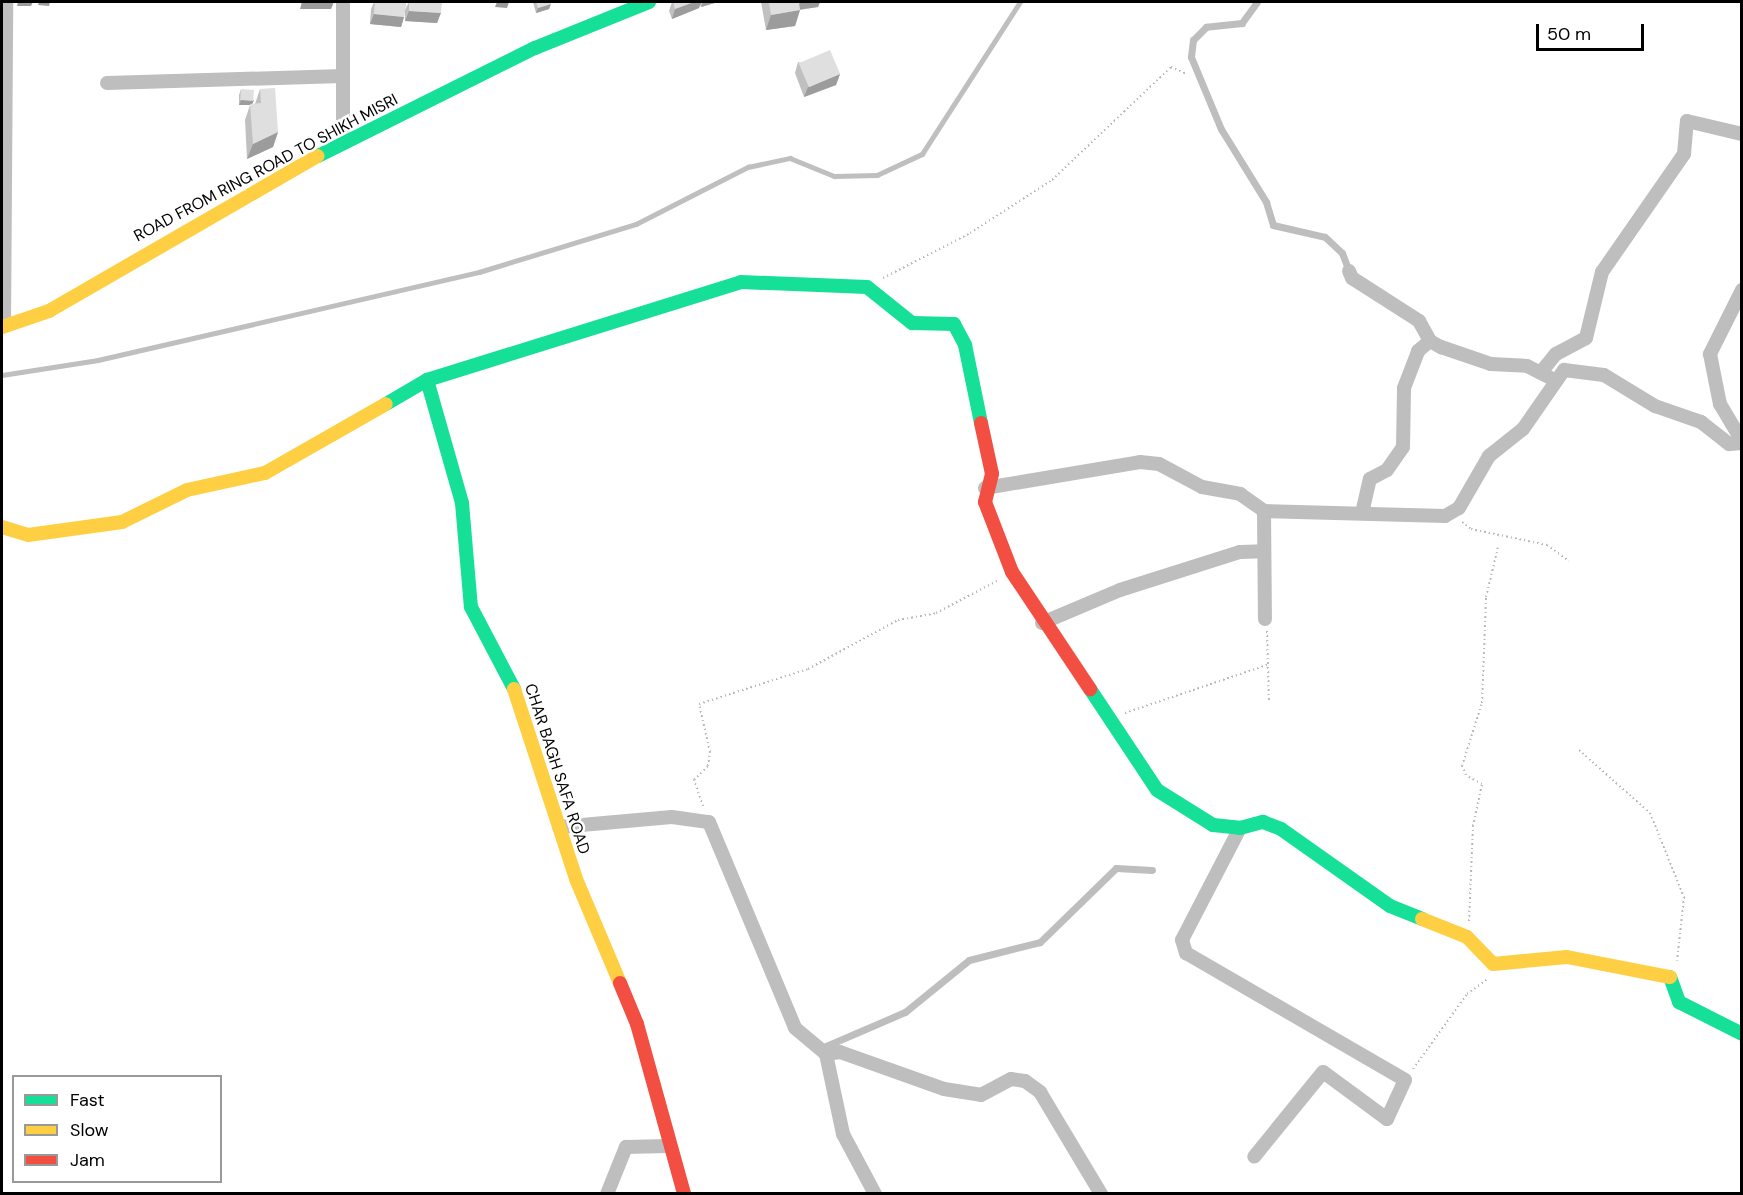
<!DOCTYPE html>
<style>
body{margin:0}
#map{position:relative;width:1743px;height:1195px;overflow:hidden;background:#fff;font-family:"DM Sans",sans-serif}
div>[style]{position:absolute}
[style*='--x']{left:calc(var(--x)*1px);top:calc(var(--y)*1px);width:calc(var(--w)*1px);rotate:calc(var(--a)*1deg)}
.stream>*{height:4.5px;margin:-2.25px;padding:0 2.25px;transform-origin:2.25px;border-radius:2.25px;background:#bfbfbf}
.path>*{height:2px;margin-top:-1px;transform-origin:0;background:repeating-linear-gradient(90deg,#b9b9b9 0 1.5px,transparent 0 4.5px)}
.lane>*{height:7px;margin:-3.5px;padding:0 3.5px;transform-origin:3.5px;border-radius:3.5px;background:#bebebe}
.street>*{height:14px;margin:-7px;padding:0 7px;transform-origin:7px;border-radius:7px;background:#bebebe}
.fast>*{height:14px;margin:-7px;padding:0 7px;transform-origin:7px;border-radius:7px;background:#16e098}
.slow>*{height:14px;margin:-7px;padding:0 7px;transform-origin:7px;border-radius:7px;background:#ffcf43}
.jam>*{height:14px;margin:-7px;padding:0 7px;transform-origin:7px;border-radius:7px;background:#f24e42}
.wall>*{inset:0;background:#c0c0c0}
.shaded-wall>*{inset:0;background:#9c9c9c}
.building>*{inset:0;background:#dfdfdf;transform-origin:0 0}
span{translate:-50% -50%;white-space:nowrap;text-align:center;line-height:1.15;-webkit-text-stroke:5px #fff;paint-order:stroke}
.street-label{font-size:16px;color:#000}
.frame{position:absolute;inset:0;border:3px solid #000;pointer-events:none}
.legend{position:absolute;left:12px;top:1075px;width:210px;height:108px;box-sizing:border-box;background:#fff;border:2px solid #999;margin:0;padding:8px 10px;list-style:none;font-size:18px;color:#000}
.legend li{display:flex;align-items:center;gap:12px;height:30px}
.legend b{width:30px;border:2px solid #999}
.scale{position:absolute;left:1536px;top:24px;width:108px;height:27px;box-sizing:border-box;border:3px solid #000;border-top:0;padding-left:8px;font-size:18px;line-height:21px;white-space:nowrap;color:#000;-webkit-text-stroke:4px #fff;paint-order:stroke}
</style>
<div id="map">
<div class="stream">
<div style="--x:2;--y:375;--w:97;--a:-8.9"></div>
<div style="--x:98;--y:360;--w:391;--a:-13"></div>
<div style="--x:479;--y:272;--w:164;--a:-17"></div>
<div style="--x:636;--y:224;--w:126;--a:-27"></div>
<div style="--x:748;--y:167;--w:43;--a:-12.1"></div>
<div style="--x:790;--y:158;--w:48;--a:22.2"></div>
<div style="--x:834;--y:176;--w:43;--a:-1.3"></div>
<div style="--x:877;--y:175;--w:50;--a:-25"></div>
<div style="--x:922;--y:154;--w:181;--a:-57.2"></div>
</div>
<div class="path">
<div style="--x:883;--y:278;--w:98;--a:-27.3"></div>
<div style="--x:970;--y:233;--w:98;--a:-32.9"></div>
<div style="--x:1052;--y:180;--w:164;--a:-43.5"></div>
<div style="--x:1171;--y:67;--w:17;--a:24"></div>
<div style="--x:1462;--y:522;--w:11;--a:38"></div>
<div style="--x:1471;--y:529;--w:78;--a:11.9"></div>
<div style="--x:1547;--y:545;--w:27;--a:36"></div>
<div style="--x:1267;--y:631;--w:72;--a:88.4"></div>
<div style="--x:1125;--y:713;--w:153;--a:-18.7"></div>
<div style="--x:1579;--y:750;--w:95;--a:41.6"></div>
<div style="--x:1650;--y:813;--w:91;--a:68"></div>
<div style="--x:1684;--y:897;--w:64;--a:96.2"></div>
<div style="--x:703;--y:806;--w:28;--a:-109"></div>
<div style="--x:694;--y:780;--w:20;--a:-45"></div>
<div style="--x:708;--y:766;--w:14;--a:-82"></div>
<div style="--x:710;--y:752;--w:49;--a:-102.9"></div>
<div style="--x:699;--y:704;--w:114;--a:-17.8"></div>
<div style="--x:808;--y:669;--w:102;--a:-28.6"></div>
<div style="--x:898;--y:620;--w:39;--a:-10"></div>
<div style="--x:936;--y:613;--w:69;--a:-27.7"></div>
<div style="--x:1469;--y:921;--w:95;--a:-87.6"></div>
<div style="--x:1473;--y:826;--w:43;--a:-77.9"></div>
<div style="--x:1482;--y:784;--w:18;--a:-151"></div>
<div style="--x:1466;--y:775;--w:10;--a:-114"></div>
<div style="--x:1462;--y:766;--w:66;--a:-72.4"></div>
<div style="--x:1482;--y:703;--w:106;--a:-87.8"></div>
<div style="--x:1486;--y:597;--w:51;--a:-76.5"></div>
<div style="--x:1413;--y:1069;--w:92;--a:-54.2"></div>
<div style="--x:1467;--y:994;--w:24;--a:-36"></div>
</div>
<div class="lane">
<div style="--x:1257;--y:2;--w:26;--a:126"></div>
<div style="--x:1242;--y:23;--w:36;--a:174"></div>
<div style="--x:1206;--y:27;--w:18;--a:135"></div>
<div style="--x:1193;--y:40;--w:17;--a:97"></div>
<div style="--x:1191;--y:57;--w:78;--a:67.4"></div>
<div style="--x:1221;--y:129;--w:86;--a:58.3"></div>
<div style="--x:1266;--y:202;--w:24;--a:73"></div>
<div style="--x:1273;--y:225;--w:53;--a:13"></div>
<div style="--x:1325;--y:237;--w:23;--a:43"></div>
<div style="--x:1342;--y:253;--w:19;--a:69"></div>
<div style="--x:819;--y:1049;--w:94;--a:-23.3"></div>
<div style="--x:905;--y:1012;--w:82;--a:-39.1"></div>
<div style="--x:969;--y:960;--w:73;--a:-14.2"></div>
<div style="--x:1040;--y:942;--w:106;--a:-44.2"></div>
<div style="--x:1116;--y:868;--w:36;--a:3"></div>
</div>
<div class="street">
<div style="--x:107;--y:83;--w:236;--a:-1.7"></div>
<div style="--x:343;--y:142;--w:140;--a:-90"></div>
<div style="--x:1349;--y:271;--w:8;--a:67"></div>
<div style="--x:1352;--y:278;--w:80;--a:32.7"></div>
<div style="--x:1419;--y:321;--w:23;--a:61"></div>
<div style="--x:1430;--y:341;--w:13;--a:29"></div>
<div style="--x:1441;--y:347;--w:53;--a:18.8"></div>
<div style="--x:1491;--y:364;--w:36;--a:3"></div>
<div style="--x:1527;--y:366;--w:25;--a:27"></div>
<div style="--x:1742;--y:290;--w:72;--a:116.6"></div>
<div style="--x:1710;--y:354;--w:51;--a:78.7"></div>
<div style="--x:1720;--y:404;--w:43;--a:59.3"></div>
<div style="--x:4;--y:326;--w:324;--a:-89.6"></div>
<div style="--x:1542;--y:371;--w:22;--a:-51"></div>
<div style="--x:1556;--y:354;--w:34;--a:-28"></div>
<div style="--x:1586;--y:338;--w:68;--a:-76.4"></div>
<div style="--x:1602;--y:272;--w:144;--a:-55.2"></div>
<div style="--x:1684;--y:154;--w:33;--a:-85"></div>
<div style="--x:1687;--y:121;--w:57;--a:13.3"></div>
<div style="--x:985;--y:488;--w:157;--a:-9.5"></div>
<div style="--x:1140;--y:462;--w:19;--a:6"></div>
<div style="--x:1159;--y:464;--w:49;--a:28.1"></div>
<div style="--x:1202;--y:487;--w:39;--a:10"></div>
<div style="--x:1240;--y:494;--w:29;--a:35"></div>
<div style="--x:1264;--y:511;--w:181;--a:1.6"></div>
<div style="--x:1445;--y:516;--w:16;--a:-30"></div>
<div style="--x:1459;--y:508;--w:60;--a:-60"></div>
<div style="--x:1489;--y:456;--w:43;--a:-38.5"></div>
<div style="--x:1523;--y:429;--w:72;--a:-55.2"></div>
<div style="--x:1564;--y:370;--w:40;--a:7.1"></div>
<div style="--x:1604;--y:375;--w:60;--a:31.3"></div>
<div style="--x:1655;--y:406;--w:49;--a:19.2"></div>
<div style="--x:1701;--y:422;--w:36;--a:38"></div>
<div style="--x:1729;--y:444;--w:13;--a:-4"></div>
<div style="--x:1264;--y:511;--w:108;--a:89.5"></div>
<div style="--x:1362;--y:513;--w:35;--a:-77"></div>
<div style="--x:1370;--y:479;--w:19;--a:-28"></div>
<div style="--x:1387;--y:470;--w:28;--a:-55"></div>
<div style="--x:1403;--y:447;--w:59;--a:-89"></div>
<div style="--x:1404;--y:388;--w:40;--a:-69"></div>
<div style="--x:1418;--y:351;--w:16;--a:-40"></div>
<div style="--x:1042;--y:623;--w:85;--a:-22.9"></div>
<div style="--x:1120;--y:590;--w:126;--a:-17.6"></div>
<div style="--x:1240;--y:552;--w:24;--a:-2"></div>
<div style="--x:559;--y:827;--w:113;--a:-5.1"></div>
<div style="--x:672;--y:817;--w:37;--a:8"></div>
<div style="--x:709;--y:822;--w:223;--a:67.3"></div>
<div style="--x:795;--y:1028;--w:40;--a:40"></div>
<div style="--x:826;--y:1054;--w:82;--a:78"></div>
<div style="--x:843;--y:1134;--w:68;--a:61.9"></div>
<div style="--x:1240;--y:828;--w:126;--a:117.4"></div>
<div style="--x:1182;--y:940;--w:14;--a:73"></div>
<div style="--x:1186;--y:953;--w:253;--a:30.1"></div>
<div style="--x:1405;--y:1080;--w:43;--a:114.8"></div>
<div style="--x:1387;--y:1119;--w:79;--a:-143.7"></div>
<div style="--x:1323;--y:1072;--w:109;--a:129.1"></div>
<div style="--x:826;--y:1054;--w:14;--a:-8"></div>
<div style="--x:840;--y:1052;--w:110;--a:19.6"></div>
<div style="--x:944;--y:1089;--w:37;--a:9"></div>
<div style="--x:981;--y:1095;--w:34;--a:-28"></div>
<div style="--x:1011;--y:1079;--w:14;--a:8"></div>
<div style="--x:1025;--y:1081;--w:19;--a:36"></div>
<div style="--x:1040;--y:1092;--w:119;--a:59.1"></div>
<div style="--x:607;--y:1194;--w:51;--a:-68"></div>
<div style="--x:626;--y:1147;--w:41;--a:-1.4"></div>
</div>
<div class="fast">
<div style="--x:318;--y:156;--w:242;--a:-26.5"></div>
<div style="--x:535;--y:48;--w:123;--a:-22"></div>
<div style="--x:427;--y:380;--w:329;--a:-17.3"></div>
<div style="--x:741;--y:282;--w:126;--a:2.3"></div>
<div style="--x:867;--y:287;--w:58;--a:38.7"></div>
<div style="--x:912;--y:323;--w:42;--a:1.4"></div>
<div style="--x:954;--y:324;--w:24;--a:62"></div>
<div style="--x:965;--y:345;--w:80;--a:78.4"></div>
<div style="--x:386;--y:404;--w:48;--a:-30.3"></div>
<div style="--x:427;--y:380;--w:128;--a:74.1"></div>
<div style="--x:462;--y:503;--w:104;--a:85.1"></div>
<div style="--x:471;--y:607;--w:93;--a:62.3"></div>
<div style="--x:1090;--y:689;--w:121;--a:56.4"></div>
<div style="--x:1157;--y:790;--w:66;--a:32"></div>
<div style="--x:1213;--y:825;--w:27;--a:6"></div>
<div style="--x:1240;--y:828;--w:24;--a:-15"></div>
<div style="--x:1263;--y:822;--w:19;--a:21"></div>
<div style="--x:1281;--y:829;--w:133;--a:35.2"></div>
<div style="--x:1390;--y:906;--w:35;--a:22"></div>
<div style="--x:1670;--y:977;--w:27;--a:70"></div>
<div style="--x:1679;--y:1002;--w:71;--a:26.9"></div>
</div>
<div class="slow">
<div style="--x:2;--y:327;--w:50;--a:-18.8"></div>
<div style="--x:49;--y:311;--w:310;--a:-30"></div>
<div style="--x:2;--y:527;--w:27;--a:17"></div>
<div style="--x:28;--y:535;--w:95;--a:-7.9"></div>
<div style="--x:122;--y:522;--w:72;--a:-26.2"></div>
<div style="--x:187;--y:490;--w:80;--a:-12.3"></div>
<div style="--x:265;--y:473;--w:139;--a:-29.7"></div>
<div style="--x:514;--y:689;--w:200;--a:71.9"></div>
<div style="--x:576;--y:879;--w:113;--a:67.1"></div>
<div style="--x:1422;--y:919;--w:48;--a:21.8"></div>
<div style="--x:1467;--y:937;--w:37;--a:46"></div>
<div style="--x:1493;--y:964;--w:74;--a:-5.4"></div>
<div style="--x:1567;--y:957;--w:105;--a:11"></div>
</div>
<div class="jam">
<div style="--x:981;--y:423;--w:52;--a:77.8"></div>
<div style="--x:992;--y:474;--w:29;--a:104"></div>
<div style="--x:985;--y:502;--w:75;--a:68.9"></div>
<div style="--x:1012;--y:572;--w:141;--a:56.3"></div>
<div style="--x:620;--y:983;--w:44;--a:67.5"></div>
<div style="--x:637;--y:1024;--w:176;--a:74.5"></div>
</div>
<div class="wall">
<div style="clip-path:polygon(374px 2px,406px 2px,404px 17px,401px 27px,370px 24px,371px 9px)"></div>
<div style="clip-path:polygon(409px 2px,442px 2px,437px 23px,405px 21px,405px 10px)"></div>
<div style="clip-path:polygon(533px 2px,551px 2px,549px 9px,536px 13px)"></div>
<div style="clip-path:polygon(672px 2px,718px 2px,701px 7px,700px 5px,699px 8px,672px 19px,669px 11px)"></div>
<div style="clip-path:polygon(761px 2px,820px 2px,818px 7px,800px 10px,795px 26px,766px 30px)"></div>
<div style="clip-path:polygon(798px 62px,840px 74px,836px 85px,804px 97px,795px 73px)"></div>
<div style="clip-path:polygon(241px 89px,252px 104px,255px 104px,260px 89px,278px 132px,273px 147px,247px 159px,245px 120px,250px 105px,239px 105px,239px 95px)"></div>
</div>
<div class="shaded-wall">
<div style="clip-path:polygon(18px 2px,33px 2px,31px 6px,17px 6px)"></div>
<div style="clip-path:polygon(39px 2px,50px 2px,49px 6px,38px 5px)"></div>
<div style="clip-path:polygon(302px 2px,334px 2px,331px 9px,300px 9px)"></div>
<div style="clip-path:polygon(497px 2px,509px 2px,507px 8px,495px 7px)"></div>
<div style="clip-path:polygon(694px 2px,701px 2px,699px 8px,672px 19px,675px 9px)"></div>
<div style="clip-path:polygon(703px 2px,718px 2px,701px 7px)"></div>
<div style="clip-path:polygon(799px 2px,820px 2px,818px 7px,796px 10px)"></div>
<div style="clip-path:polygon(551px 4px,549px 9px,536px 13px,538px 8px)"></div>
<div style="clip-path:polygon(800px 10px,795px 26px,766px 30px,771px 15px)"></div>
<div style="clip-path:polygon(409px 11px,441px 13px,437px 23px,405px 21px)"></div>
<div style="clip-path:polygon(374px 14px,404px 17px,401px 27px,370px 24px)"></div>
<div style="clip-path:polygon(840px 74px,836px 85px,804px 97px,808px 87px)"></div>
<div style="clip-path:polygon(241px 100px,254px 100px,252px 105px,239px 105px)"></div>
<div style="clip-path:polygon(278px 132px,273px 147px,247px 159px,253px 144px)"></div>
</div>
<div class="building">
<div style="clip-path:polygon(375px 2px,406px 2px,404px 17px,374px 14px)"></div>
<div style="clip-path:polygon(409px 2px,442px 2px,441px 13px,409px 11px)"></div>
<div style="clip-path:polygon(536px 2px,551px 2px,551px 4px,538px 8px)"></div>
<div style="clip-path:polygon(673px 2px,694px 2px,675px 9px)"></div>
<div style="clip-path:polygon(769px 2px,799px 2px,800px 10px,771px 15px)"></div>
<div style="left:830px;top:50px;width:26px;height:34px;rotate:67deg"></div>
<div style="clip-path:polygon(275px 88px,278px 132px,253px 144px,250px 104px,261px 103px,260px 89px)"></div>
<div style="left:241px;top:89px;width:13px;height:11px;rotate:4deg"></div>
</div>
<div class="street-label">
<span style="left:266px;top:168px;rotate:-28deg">ROAD FROM RING ROAD TO SHIKH MISRI</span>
<span style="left:557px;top:769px;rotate:72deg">CHAR BAGH SAFA ROAD</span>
</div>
<div class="frame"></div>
<ul class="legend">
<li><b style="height:8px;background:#16e098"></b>Fast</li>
<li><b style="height:8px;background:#ffcf43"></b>Slow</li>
<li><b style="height:8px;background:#f24e42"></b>Jam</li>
</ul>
<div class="scale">50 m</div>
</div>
